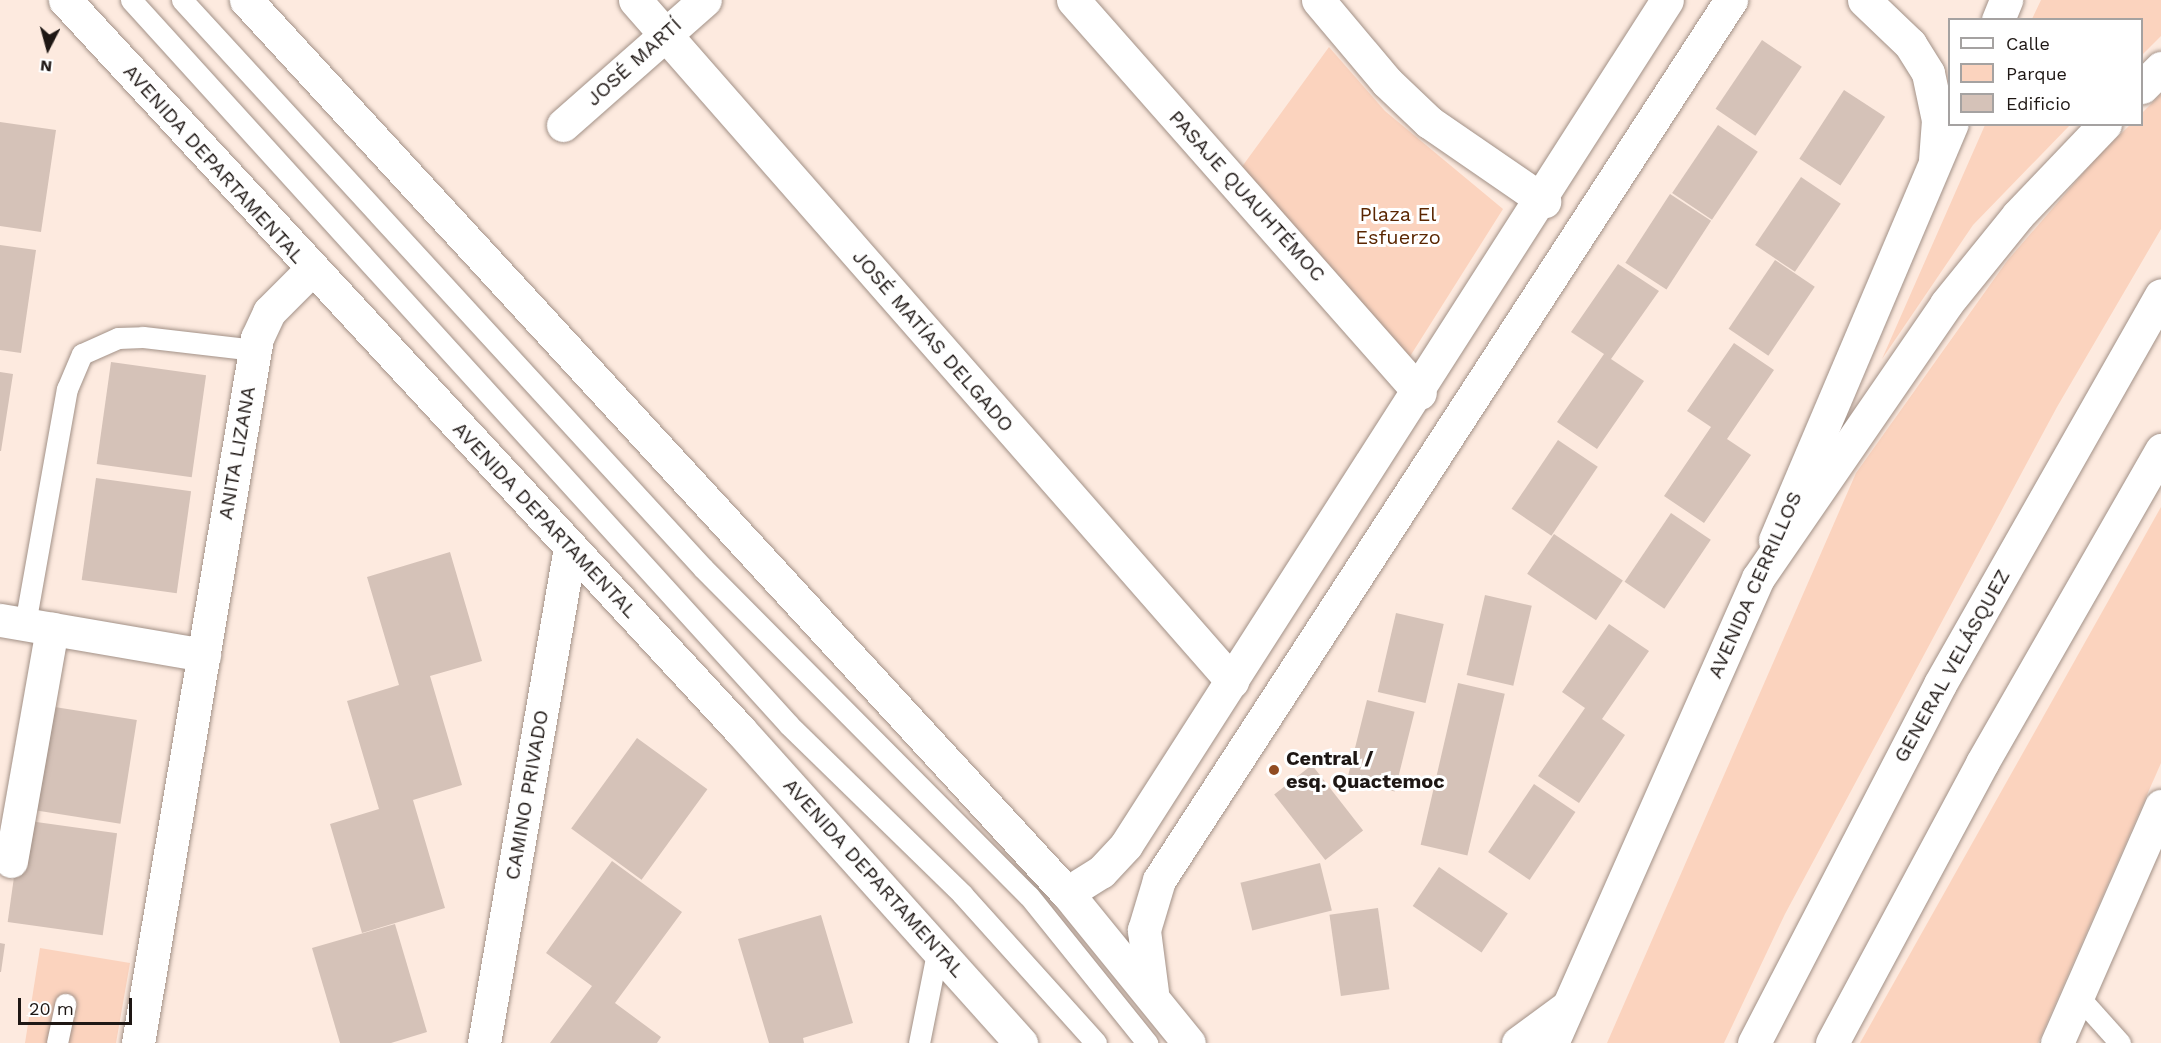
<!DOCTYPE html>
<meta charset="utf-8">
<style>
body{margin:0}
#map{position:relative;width:2161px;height:1043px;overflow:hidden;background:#fdeadf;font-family:"Work Sans",sans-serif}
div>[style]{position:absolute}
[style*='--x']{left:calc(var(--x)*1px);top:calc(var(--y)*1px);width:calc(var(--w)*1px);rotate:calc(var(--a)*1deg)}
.green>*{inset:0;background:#fbd3be}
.building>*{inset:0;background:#d5c2b8;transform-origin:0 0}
.roads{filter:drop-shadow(0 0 2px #a29187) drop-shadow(0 0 2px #a29187)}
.service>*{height:21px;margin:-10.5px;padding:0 10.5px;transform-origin:10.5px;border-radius:10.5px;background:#fff}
.minor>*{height:33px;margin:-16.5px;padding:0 16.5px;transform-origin:16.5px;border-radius:16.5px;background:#fff}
.tertiary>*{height:33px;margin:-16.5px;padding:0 16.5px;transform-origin:16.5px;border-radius:16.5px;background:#fff}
.secondary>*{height:33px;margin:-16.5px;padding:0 16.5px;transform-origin:16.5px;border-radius:16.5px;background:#fff}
.primary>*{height:33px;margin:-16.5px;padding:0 16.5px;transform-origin:16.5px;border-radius:16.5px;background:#fff}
.motorway>*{height:33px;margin:-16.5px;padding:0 16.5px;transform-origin:16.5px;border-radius:16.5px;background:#fff}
.dots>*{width:16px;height:16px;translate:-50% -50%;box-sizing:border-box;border:3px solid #fff;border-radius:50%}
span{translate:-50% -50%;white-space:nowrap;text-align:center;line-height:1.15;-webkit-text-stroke:6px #fff;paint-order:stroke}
.street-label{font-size:20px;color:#1e1714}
.park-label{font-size:20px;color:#5a2601}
.poi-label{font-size:20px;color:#1e1714;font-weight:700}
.left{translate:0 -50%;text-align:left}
.legend{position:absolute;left:1948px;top:18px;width:195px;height:108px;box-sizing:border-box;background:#fff;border:2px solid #a5a2a1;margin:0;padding:8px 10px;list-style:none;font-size:18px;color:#1e1714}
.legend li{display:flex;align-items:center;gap:12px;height:30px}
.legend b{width:30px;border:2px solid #a5a2a1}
.north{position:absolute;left:18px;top:18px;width:60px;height:60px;-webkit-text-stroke:4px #fff;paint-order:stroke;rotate:186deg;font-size:16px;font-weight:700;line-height:24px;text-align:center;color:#1e1714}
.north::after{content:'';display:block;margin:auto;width:21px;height:27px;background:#1e1714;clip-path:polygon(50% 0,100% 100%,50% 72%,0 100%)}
.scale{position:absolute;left:18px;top:998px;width:114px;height:27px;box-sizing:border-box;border:3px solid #1e1714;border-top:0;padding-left:8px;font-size:18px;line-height:21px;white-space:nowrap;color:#1e1714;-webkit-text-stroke:4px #fff;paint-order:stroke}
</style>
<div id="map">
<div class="green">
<div style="clip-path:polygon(2041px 0,2161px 0,2161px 36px,2142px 55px,2142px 20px,2032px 19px)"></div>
<div style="clip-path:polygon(1329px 47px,1385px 111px,1503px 209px,1409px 358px,1241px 168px)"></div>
<div style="clip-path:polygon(2161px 94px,2161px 229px,2057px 407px,1785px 914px,1724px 1043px,1607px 1043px,1856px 473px,2007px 261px,2098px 156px,2130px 125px,2142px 124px,2142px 113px)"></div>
<div style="clip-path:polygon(1985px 125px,2070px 125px,1973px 225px,1882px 359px)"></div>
<div style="clip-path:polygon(2161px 507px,2161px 763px,2038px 1043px,1860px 1043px)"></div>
<div style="clip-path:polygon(40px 948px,130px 963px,116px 1043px,25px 1043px)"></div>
</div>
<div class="building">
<div style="left:1762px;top:40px;width:48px;height:83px;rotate:34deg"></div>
<div style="left:1844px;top:90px;width:49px;height:82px;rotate:33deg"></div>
<div style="clip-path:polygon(0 122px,56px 130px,41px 232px,0 226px)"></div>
<div style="left:1718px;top:125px;width:48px;height:82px;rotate:34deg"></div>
<div style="left:1801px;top:177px;width:48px;height:82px;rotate:34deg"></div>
<div style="left:1670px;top:194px;width:49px;height:82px;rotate:33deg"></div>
<div style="clip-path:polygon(0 245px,36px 250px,21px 353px,0 350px)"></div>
<div style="left:1775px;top:260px;width:48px;height:83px;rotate:34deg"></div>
<div style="clip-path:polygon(1618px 264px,1659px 291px,1611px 359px,1644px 381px,1597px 449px,1557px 422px,1604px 354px,1571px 332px)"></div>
<div style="clip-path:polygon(1734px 343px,1774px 370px,1727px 439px,1751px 455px,1704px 523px,1664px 496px,1711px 427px,1687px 411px)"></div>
<div style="left:111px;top:362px;width:96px;height:103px;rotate:8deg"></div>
<div style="clip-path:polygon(0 372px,13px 374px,1px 451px,0 451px)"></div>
<div style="left:1558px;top:440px;width:48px;height:83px;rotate:34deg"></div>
<div style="left:96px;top:478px;width:96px;height:103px;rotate:8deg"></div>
<div style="left:1671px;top:513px;width:48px;height:83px;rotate:34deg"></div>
<div style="left:1554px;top:534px;width:83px;height:48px;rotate:34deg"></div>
<div style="clip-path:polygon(450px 552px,482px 661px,430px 676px,462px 785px,413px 800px,445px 908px,362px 933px,330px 824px,379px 809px,347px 701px,399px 685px,367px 577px)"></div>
<div style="left:1485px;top:595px;width:48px;height:82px;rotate:13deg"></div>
<div style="left:1396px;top:613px;width:49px;height:81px;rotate:13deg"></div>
<div style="clip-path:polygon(1609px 624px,1649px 651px,1602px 719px,1625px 735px,1579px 803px,1538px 776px,1585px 708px,1562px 692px)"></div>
<div style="left:1458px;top:683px;width:48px;height:166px;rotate:13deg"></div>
<div style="left:1367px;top:700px;width:49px;height:82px;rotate:14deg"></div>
<div style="left:42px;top:705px;width:96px;height:105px;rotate:9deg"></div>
<div style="left:637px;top:738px;width:87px;height:112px;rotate:36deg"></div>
<div style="left:1312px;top:765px;width:83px;height:48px;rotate:52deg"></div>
<div style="left:1534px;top:784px;width:50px;height:82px;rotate:34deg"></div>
<div style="left:22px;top:820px;width:96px;height:103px;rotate:8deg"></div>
<div style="clip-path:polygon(612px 861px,682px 912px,615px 1003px,661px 1037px,657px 1043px,550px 1043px,592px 986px,546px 953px)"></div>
<div style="left:1320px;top:863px;width:49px;height:82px;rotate:76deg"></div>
<div style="left:1439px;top:867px;width:83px;height:47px;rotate:34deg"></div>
<div style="left:1378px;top:908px;width:82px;height:49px;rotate:82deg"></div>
<div style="clip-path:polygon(821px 915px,853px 1023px,803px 1038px,804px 1043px,769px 1043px,738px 939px)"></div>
<div style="clip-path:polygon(395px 924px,427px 1032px,391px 1043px,340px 1043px,312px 948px)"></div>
<div style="clip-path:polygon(0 943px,5px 944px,1px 972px,0 972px)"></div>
</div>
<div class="roads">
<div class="service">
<div style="--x:131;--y:0;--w:979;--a:47.77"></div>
<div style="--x:789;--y:725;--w:242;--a:44.3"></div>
<div style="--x:962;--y:894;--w:200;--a:48"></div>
<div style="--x:182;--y:0;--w:771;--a:47.47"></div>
<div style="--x:703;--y:568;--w:462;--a:45.2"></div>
<div style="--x:1029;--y:896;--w:189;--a:51.2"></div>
<div style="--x:25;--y:624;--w:239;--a:-79.9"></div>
<div style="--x:67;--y:389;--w:38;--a:-67"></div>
<div style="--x:82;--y:354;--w:39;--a:-24"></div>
<div style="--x:118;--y:338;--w:25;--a:-2"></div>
<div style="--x:143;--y:337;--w:113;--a:6.6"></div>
<div style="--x:2078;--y:996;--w:63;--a:48.2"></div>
<div style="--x:57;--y:1043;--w:40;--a:-78"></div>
<div style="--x:919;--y:1043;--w:97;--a:-78.7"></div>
</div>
<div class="minor">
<div style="--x:635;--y:0;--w:906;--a:48.76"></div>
<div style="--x:1073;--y:0;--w:524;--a:48.56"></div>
<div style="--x:1318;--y:0;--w:107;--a:49.9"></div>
<div style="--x:1387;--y:82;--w:58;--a:43.6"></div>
<div style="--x:1429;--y:122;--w:140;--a:34.5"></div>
<div style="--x:563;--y:125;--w:189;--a:-41.4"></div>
<div style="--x:0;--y:620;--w:207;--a:9.7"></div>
<div style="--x:11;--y:861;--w:236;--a:-80"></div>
<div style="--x:138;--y:1043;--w:715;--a:-80.42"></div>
<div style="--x:257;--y:338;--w:29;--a:-65"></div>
<div style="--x:269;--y:312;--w:59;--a:-45"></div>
<div style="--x:484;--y:1043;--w:503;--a:-80.16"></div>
</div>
<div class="tertiary">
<div style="--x:1864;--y:0;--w:64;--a:43.7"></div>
<div style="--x:1910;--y:44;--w:34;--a:58"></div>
<div style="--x:1928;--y:73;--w:48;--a:78"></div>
<div style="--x:1938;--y:120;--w:40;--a:94.3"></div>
<div style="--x:1067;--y:893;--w:40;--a:-32"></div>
<div style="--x:1101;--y:872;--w:37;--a:-47"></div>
<div style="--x:1126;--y:845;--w:1003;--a:-57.37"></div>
<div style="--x:1152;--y:992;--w:63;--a:-97.4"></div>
<div style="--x:1144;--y:930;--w:52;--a:-73.3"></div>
<div style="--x:1159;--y:880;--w:1050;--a:-56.98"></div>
</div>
<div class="secondary">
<div style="--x:1998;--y:20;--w:22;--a:-68"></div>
<div style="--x:1775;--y:540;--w:452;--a:-67"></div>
</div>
<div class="primary">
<div style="--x:65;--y:0;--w:994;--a:47.24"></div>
<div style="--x:740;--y:730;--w:421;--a:48.1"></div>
<div style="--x:246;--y:0;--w:1213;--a:47.41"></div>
<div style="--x:1067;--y:893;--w:193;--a:50.9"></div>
<div style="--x:1518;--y:1043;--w:61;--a:-36.3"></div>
<div style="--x:1552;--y:1043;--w:509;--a:-66.11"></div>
</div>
<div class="motorway">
<div style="--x:2142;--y:87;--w:27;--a:-45"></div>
<div style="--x:1758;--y:578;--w:332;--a:-55.5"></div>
<div style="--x:1946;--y:304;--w:114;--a:-51"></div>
<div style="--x:2018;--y:215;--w:126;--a:-46.3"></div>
<div style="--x:1754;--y:1043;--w:404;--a:-62.6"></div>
<div style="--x:1940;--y:684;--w:447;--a:-60.4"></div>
<div style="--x:1832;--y:1043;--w:318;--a:-61.8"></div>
<div style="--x:1982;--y:763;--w:361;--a:-60.2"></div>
<div style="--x:2057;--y:1043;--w:259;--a:-66.3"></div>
</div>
</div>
<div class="dots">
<div style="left:1274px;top:770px;background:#914c22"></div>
</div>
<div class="street-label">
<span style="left:634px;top:62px;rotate:-42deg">JOSÉ MARTÍ</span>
<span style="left:214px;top:164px;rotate:48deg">AVENIDA DEPARTAMENTAL</span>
<span style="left:1247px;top:196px;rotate:48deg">PASAJE QUAUHTÉMOC</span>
<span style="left:933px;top:341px;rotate:49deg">JOSÉ MATÍAS DELGADO</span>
<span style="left:237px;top:453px;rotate:-80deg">ANITA LIZANA</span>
<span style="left:545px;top:520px;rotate:47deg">AVENIDA DEPARTAMENTAL</span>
<span style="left:1755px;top:585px;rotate:-66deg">AVENIDA CERRILLOS</span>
<span style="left:1952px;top:666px;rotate:-61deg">GENERAL VELÁSQUEZ</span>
<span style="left:527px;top:795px;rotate:-80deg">CAMINO PRIVADO</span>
<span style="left:874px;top:878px;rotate:48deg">AVENIDA DEPARTAMENTAL</span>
</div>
<div class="park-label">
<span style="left:1398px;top:226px">Plaza El<br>Esfuerzo</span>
</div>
<div class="poi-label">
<span class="left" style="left:1286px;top:770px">Central /<br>esq. Quactemoc</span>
</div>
<ul class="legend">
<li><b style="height:8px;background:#fff"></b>Calle</li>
<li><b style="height:16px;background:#fbd3be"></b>Parque</li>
<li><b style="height:16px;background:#d5c2b8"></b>Edificio</li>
</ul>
<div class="north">N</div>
<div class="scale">20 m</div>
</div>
